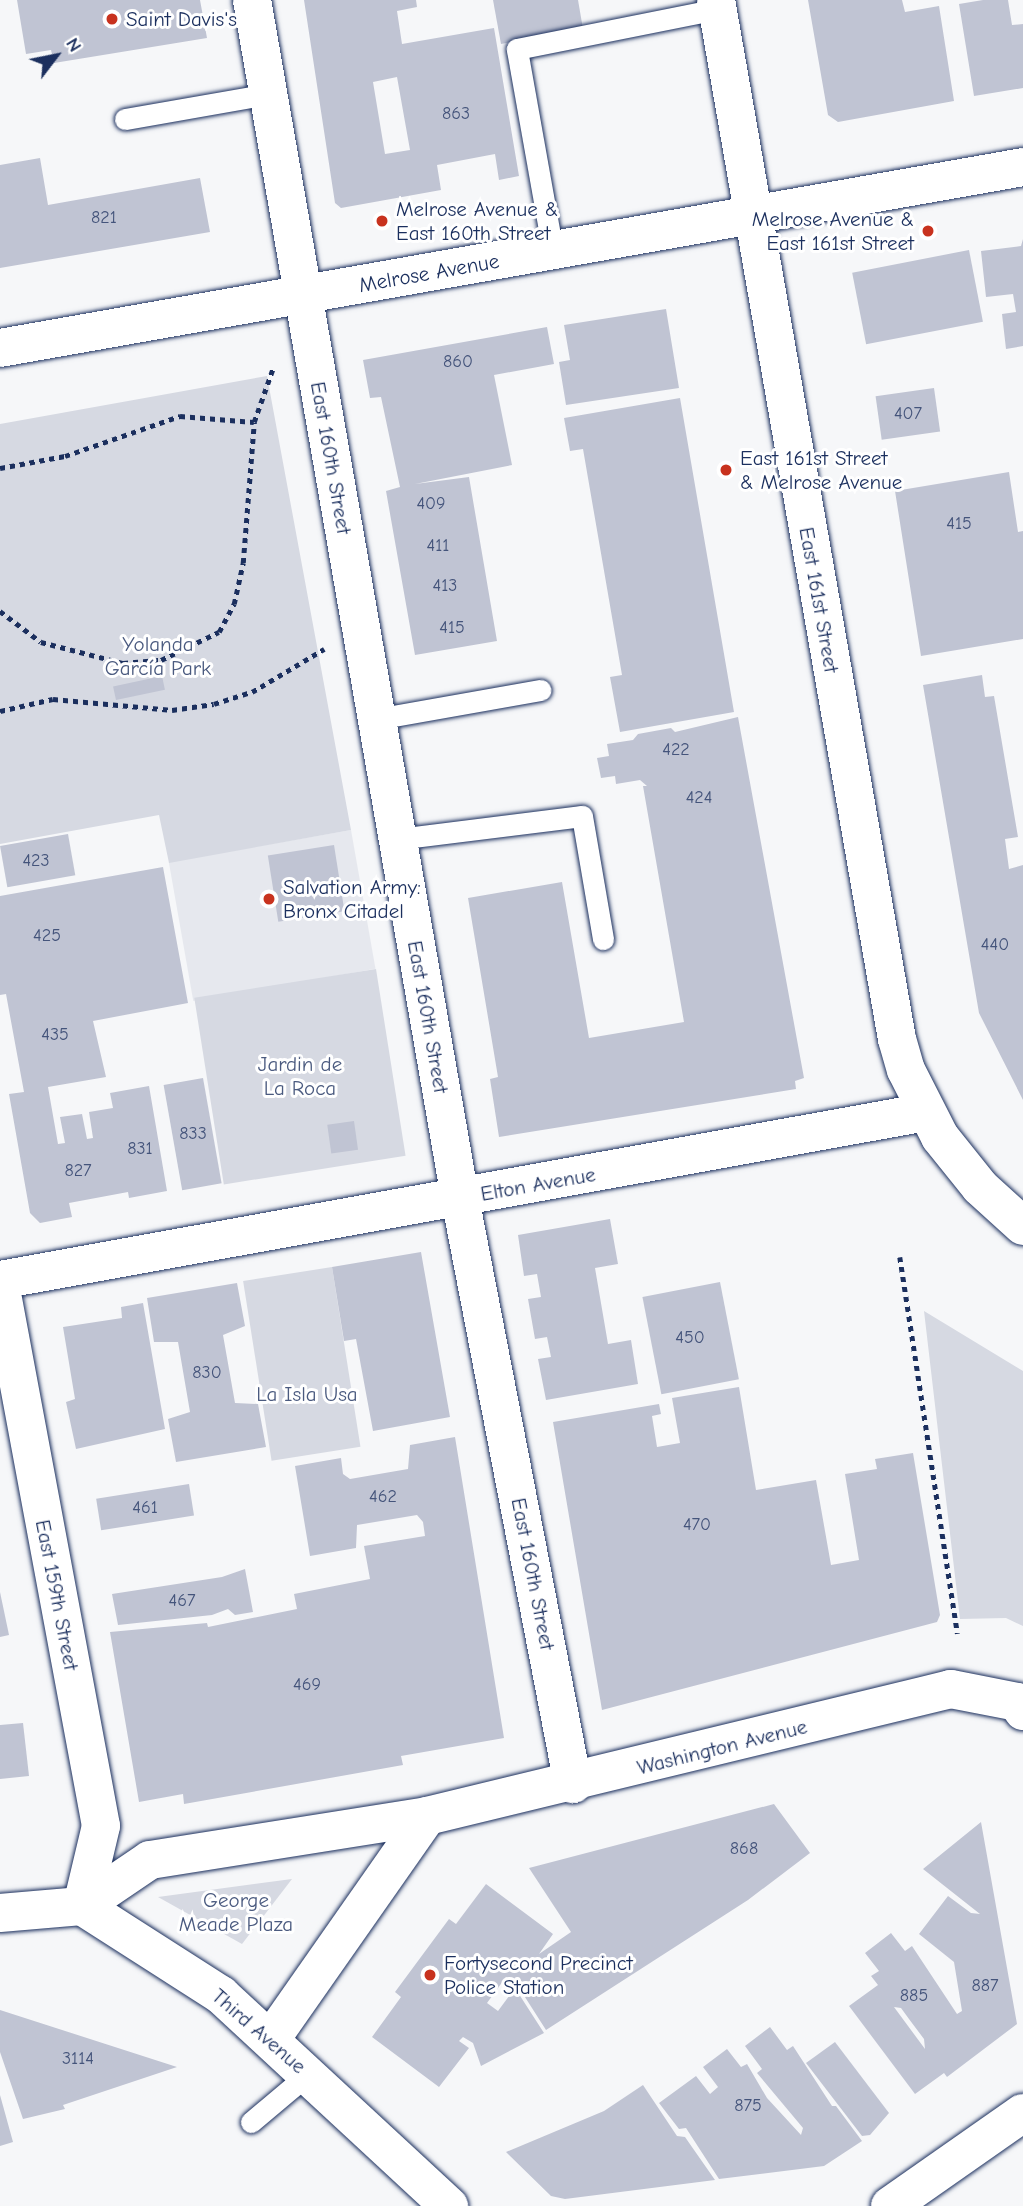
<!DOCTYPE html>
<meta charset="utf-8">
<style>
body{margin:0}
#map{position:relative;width:1023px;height:2206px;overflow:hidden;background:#f6f7f9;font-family:"Comic Neue",sans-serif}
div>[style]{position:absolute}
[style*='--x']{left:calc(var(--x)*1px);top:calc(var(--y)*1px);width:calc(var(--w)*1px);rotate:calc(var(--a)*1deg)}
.built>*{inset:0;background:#e6e8ee;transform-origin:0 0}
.green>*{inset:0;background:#d6d9e2;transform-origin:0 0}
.building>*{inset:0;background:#c0c4d3;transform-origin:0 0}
.path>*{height:4.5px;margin-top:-2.25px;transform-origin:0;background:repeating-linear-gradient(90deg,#1b2f5e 0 5px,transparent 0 10px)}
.roads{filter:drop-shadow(0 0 2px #1b2f5e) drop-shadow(0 0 2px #1b2f5e)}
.service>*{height:21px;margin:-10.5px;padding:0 10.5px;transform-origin:10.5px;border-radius:10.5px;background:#fff}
.minor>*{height:38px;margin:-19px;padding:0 19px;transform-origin:19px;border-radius:19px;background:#fff}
.secondary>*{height:38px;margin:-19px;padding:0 19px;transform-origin:19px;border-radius:19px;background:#fff}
.dots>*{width:19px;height:19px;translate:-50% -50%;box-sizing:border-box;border:4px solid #fff;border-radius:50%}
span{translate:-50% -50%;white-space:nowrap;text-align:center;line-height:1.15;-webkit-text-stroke:6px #fff;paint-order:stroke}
.number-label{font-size:18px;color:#44547b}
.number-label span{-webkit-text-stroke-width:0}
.poi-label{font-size:21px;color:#1b2f5e}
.left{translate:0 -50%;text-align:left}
.right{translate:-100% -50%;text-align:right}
.street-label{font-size:21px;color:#1b2f5e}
.park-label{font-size:21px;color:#4a5a7f}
.north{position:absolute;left:21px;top:21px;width:70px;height:70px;-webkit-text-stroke:5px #fff;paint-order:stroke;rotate:58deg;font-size:19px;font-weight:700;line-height:28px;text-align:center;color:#1b2f5e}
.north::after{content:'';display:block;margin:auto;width:24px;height:32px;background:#1b2f5e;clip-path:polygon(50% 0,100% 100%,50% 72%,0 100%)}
</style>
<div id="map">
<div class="built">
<div style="left:351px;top:830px;width:141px;height:185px;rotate:80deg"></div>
</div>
<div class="green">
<div style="clip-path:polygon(267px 376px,351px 830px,169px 863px,159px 815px,0 844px,0 424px)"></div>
<div style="left:376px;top:969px;width:189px;height:184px;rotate:81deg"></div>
<div style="left:332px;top:1267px;width:182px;height:90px;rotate:81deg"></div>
<div style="clip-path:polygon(924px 1311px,1023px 1371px,1023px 1626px,1006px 1618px,960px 1619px)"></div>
<div style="clip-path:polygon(292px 1879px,242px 1944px,158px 1897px)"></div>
</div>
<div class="building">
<div style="clip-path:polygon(17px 0,200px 0,207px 38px,54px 63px,51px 50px,26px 54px)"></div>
<div style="clip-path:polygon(evenodd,304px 0,416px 0,417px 7px,397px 11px,402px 44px,494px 28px,519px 176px,499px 180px,495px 154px,437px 165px,441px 190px,341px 208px,335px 203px,304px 0,397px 77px,410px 150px,385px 154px,373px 82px,397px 77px)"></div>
<div style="clip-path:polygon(493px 0,578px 0,583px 29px,501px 44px)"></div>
<div style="clip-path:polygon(808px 0,902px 0,905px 12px,939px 6px,954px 101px,838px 122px,828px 115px)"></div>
<div style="clip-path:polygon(983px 0,1008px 0,1012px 25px,1023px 24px,1023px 88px,974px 96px,959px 4px)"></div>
<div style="clip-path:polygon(40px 158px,48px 205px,200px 178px,210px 232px,0 268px,0 165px)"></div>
<div style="clip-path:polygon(1023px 239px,1023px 346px,1006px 349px,1002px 314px,1016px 312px,1013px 294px,986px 297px,981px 251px,1021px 246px)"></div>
<div style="left:969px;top:250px;width:73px;height:119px;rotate:79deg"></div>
<div style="clip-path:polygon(666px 309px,679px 388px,566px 405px,559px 362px,570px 360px,564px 325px)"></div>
<div style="clip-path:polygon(547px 327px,554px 364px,494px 375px,512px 465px,415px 484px,469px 477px,497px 641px,415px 655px,386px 491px,400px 487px,381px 397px,370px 398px,363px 360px)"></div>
<div style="left:934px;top:388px;width:44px;height:59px;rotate:82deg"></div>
<div style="clip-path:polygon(680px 398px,734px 712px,620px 732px,610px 677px,622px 675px,583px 449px,570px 451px,564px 418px)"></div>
<div style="clip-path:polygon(1009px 472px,1018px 532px,1023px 531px,1023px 639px,921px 656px,895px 491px)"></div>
<div style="clip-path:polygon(982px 675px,985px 697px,994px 696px,1018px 837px,1005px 839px,1009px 869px,1023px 865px,1023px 1100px,979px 1013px,923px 685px)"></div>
<div style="left:162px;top:676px;width:14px;height:50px;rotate:78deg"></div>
<div style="clip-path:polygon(738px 717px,804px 1078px,795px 1081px,796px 1089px,499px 1137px,490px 1079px,498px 1077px,468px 898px,562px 882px,589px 1038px,684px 1022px,643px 786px,647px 786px,640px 780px,616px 784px,615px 776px,601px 778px,597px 758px,609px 756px,607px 744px,633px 740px,638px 734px,671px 728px,675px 732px)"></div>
<div style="left:68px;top:834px;width:42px;height:69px;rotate:80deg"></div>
<div style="left:334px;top:845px;width:67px;height:67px;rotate:81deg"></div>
<div style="clip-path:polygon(163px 867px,188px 1003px,93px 1021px,106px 1077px,48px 1087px,58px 1144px,65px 1143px,60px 1117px,82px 1114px,87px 1139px,93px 1138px,89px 1112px,113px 1108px,110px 1093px,149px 1086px,167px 1191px,129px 1198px,128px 1192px,69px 1203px,72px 1217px,40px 1223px,30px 1213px,9px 1094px,24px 1092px,6px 994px,0 995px,0 896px)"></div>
<div style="left:203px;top:1078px;width:107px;height:40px;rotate:80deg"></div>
<div style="left:354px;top:1121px;width:29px;height:27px;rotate:82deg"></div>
<div style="clip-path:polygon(610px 1219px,618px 1264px,595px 1268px,608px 1344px,631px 1340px,638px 1384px,546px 1400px,538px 1359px,551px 1357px,547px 1337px,535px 1339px,528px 1299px,541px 1297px,537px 1274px,524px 1276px,518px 1235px)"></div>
<div style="clip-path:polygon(421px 1252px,450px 1417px,373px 1431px,356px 1339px,344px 1341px,332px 1267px)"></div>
<div style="left:720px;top:1282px;width:99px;height:79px;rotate:79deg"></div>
<div style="clip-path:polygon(237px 1283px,245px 1326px,223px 1335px,235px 1403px,258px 1404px,266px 1447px,176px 1462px,168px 1419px,190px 1412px,178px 1342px,154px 1342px,147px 1298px)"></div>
<div style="clip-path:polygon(143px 1303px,165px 1429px,76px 1449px,66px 1402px,75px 1399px,63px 1327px,122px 1318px,121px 1307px)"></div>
<div style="clip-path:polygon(739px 1387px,756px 1490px,816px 1480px,831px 1565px,859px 1560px,845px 1474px,877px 1469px,875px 1459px,913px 1453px,940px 1615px,937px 1622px,602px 1710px,553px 1422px,659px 1404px,661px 1414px,652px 1416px,657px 1447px,680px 1443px,672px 1398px)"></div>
<div style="clip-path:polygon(455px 1437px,504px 1738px,401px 1756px,403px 1765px,184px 1804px,183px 1794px,139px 1802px,110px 1632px,207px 1623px,208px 1627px,297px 1609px,294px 1594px,370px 1579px,364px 1546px,425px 1536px,423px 1522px,417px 1515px,357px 1525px,356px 1548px,310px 1556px,295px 1466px,341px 1458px,343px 1474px,350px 1479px,408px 1469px,410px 1445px)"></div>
<div style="left:189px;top:1484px;width:32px;height:94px;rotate:81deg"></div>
<div style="clip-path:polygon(245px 1569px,253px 1612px,235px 1615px,228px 1609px,212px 1615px,118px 1625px,112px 1594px,222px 1577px)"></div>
<div style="clip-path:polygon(0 1592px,9px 1635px,0 1637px)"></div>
<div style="clip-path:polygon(23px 1723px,29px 1776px,0 1779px,0 1725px)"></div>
<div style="clip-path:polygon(774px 1804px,810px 1853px,748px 1900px,546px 2030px,516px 1983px,506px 1977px,487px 2003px,498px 2011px,515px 1988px,544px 2033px,481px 2066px,473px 2043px,463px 2037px,459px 2041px,469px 2048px,439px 2087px,372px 2037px,401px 1997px,395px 1992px,449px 1919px,456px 1924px,486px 1884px,553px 1934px,539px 1954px,571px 1932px,529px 1868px)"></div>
<div style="clip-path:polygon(evenodd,981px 1822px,1017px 2024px,947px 2077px,944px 2073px,915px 2094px,849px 2006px,878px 1985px,871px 1976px,879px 1971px,865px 1953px,891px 1933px,905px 1951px,912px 1946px,957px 2014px,962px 2011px,954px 1962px,919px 1934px,948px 1896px,971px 1913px,980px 1914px,923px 1869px,981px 1822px,894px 2007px,901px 2008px,909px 2019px,924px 2039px,925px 2049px,894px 2007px)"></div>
<div style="clip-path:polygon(0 2010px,177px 2067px,63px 2105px,65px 2109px,23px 2119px,0 2052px)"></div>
<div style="clip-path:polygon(770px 2027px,787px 2050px,793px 2046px,832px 2106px,836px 2106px,862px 2141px,824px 2166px,719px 2179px,686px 2128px,679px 2129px,659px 2103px,696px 2076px,710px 2094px,718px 2087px,703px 2067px,727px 2049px,741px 2067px,747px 2064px,767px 2098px,801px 2135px,803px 2128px,757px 2073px,762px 2069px,745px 2046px)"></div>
<div style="clip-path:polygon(835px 2042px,889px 2113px,870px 2135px,862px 2136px,806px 2063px)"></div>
<div style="clip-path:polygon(643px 2085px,677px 2136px,685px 2137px,715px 2180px,565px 2199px,551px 2196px,506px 2152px,604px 2111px)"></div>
<div style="clip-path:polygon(0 2095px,13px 2142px,0 2146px)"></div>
</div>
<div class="path">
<div style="--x:0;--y:468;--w:66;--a:-10.5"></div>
<div style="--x:65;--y:456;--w:122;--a:-19.2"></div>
<div style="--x:180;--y:416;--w:74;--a:4.6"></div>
<div style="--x:0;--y:611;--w:51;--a:37.1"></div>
<div style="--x:41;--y:642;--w:85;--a:14.4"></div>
<div style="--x:123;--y:663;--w:38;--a:-5"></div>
<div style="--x:161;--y:660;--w:64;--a:-25.8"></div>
<div style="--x:219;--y:632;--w:32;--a:-62"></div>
<div style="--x:234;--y:604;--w:42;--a:-77.6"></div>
<div style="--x:243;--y:563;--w:141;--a:-85.5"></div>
<div style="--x:254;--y:422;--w:57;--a:-70.6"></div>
<div style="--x:0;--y:711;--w:54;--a:-12.8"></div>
<div style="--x:53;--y:699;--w:120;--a:5.3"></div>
<div style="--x:172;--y:710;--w:42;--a:-8.1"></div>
<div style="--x:214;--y:704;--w:40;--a:-18"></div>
<div style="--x:252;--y:692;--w:84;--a:-30.8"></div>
<div style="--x:900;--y:1257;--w:381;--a:81.3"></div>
</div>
<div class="roads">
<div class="service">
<div style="--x:125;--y:119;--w:145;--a:-9.9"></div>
<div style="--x:553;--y:252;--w:206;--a:-100.1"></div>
<div style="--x:517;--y:49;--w:204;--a:-11.3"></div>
<div style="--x:376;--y:719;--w:167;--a:-10"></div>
<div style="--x:397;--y:839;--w:186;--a:-7.1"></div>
<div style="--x:582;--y:816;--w:125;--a:80.3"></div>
<div style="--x:251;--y:2122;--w:75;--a:-40.1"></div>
</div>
<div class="minor">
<div style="--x:252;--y:0;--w:1216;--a:80.15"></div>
<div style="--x:460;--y:1198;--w:597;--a:79.09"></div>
<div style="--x:0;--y:1280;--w:941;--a:-10.28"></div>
<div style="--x:0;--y:1283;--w:552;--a:79.46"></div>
<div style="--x:101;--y:1826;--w:82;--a:103.4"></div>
<div style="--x:82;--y:1906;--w:82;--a:-34.1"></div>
<div style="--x:150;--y:1860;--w:280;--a:-9"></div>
<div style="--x:427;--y:1816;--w:539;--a:-13.62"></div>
<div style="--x:951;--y:1689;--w:67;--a:11.1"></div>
<div style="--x:1017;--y:1702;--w:11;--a:56"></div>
<div style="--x:271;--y:2039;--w:272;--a:-55"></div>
<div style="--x:890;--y:2206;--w:162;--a:-35"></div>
</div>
<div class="secondary">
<div style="--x:716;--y:0;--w:1055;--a:80.12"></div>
<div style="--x:897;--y:1039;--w:32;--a:74"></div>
<div style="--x:906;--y:1070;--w:75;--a:63.1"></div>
<div style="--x:940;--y:1137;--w:64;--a:51.3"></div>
<div style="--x:980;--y:1187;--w:58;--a:42.2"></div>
<div style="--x:0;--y:348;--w:1039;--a:-10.03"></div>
<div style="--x:0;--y:1913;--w:82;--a:-4.9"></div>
<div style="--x:82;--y:1906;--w:165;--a:32.6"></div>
<div style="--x:221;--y:1995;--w:311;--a:42.8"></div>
</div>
</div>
<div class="dots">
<div style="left:112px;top:19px;background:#c8321e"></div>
<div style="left:382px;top:221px;background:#c8321e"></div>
<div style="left:928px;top:231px;background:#c8321e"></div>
<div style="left:726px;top:470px;background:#c8321e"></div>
<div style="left:269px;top:899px;background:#c8321e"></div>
<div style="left:430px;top:1975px;background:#c8321e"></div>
</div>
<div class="number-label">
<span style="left:456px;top:114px">863</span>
<span style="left:104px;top:218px">821</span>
<span style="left:458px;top:362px">860</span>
<span style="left:908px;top:414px">407</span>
<span style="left:431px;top:504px">409</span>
<span style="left:959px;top:524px">415</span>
<span style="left:438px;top:546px">411</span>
<span style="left:445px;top:586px">413</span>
<span style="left:452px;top:628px">415</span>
<span style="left:676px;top:750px">422</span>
<span style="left:699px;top:798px">424</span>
<span style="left:36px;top:861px">423</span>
<span style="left:47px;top:936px">425</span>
<span style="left:995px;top:945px">440</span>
<span style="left:55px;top:1035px">435</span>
<span style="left:193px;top:1134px">833</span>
<span style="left:140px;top:1149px">831</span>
<span style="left:78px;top:1171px">827</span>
<span style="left:690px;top:1338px">450</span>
<span style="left:207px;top:1373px">830</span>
<span style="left:383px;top:1497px">462</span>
<span style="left:145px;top:1508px">461</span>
<span style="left:697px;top:1525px">470</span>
<span style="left:182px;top:1601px">467</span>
<span style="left:307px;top:1685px">469</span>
<span style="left:744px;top:1849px">868</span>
<span style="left:985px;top:1986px">887</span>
<span style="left:914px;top:1996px">885</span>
<span style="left:78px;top:2059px">3114</span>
<span style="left:748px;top:2106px">875</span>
</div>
<div class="poi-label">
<span class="left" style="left:126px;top:19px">Saint Davis's</span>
<span class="left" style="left:396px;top:221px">Melrose Avenue &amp;<br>East 160th Street</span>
<span class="right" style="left:914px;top:231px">Melrose Avenue &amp;<br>East 161st Street</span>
<span class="left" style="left:740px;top:470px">East 161st Street<br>&amp; Melrose Avenue</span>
<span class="left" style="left:283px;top:899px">Salvation Army:<br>Bronx Citadel</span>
<span class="left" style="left:444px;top:1975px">Fortysecond Precinct<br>Police Station</span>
</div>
<div class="street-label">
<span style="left:429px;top:273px;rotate:-10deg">Melrose Avenue</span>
<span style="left:331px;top:458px;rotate:80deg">East 160th Street</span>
<span style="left:819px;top:600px;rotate:80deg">East 161st Street</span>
<span style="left:428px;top:1017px;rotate:80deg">East 160th Street</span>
<span style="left:538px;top:1184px;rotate:-10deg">Elton Avenue</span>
<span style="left:533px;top:1574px;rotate:79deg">East 160th Street</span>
<span style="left:57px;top:1595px;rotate:79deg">East 159th Street</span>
<span style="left:722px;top:1747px;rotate:-14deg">Washington Avenue</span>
<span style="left:259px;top:2031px;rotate:41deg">Third Avenue</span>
</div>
<div class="park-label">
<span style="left:158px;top:656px">Yolanda<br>García Park</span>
<span style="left:300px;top:1076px">Jardin de<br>La Roca</span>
<span style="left:307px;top:1394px">La Isla Usa</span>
<span style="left:236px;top:1912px">George<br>Meade Plaza</span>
</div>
<div class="north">N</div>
</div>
